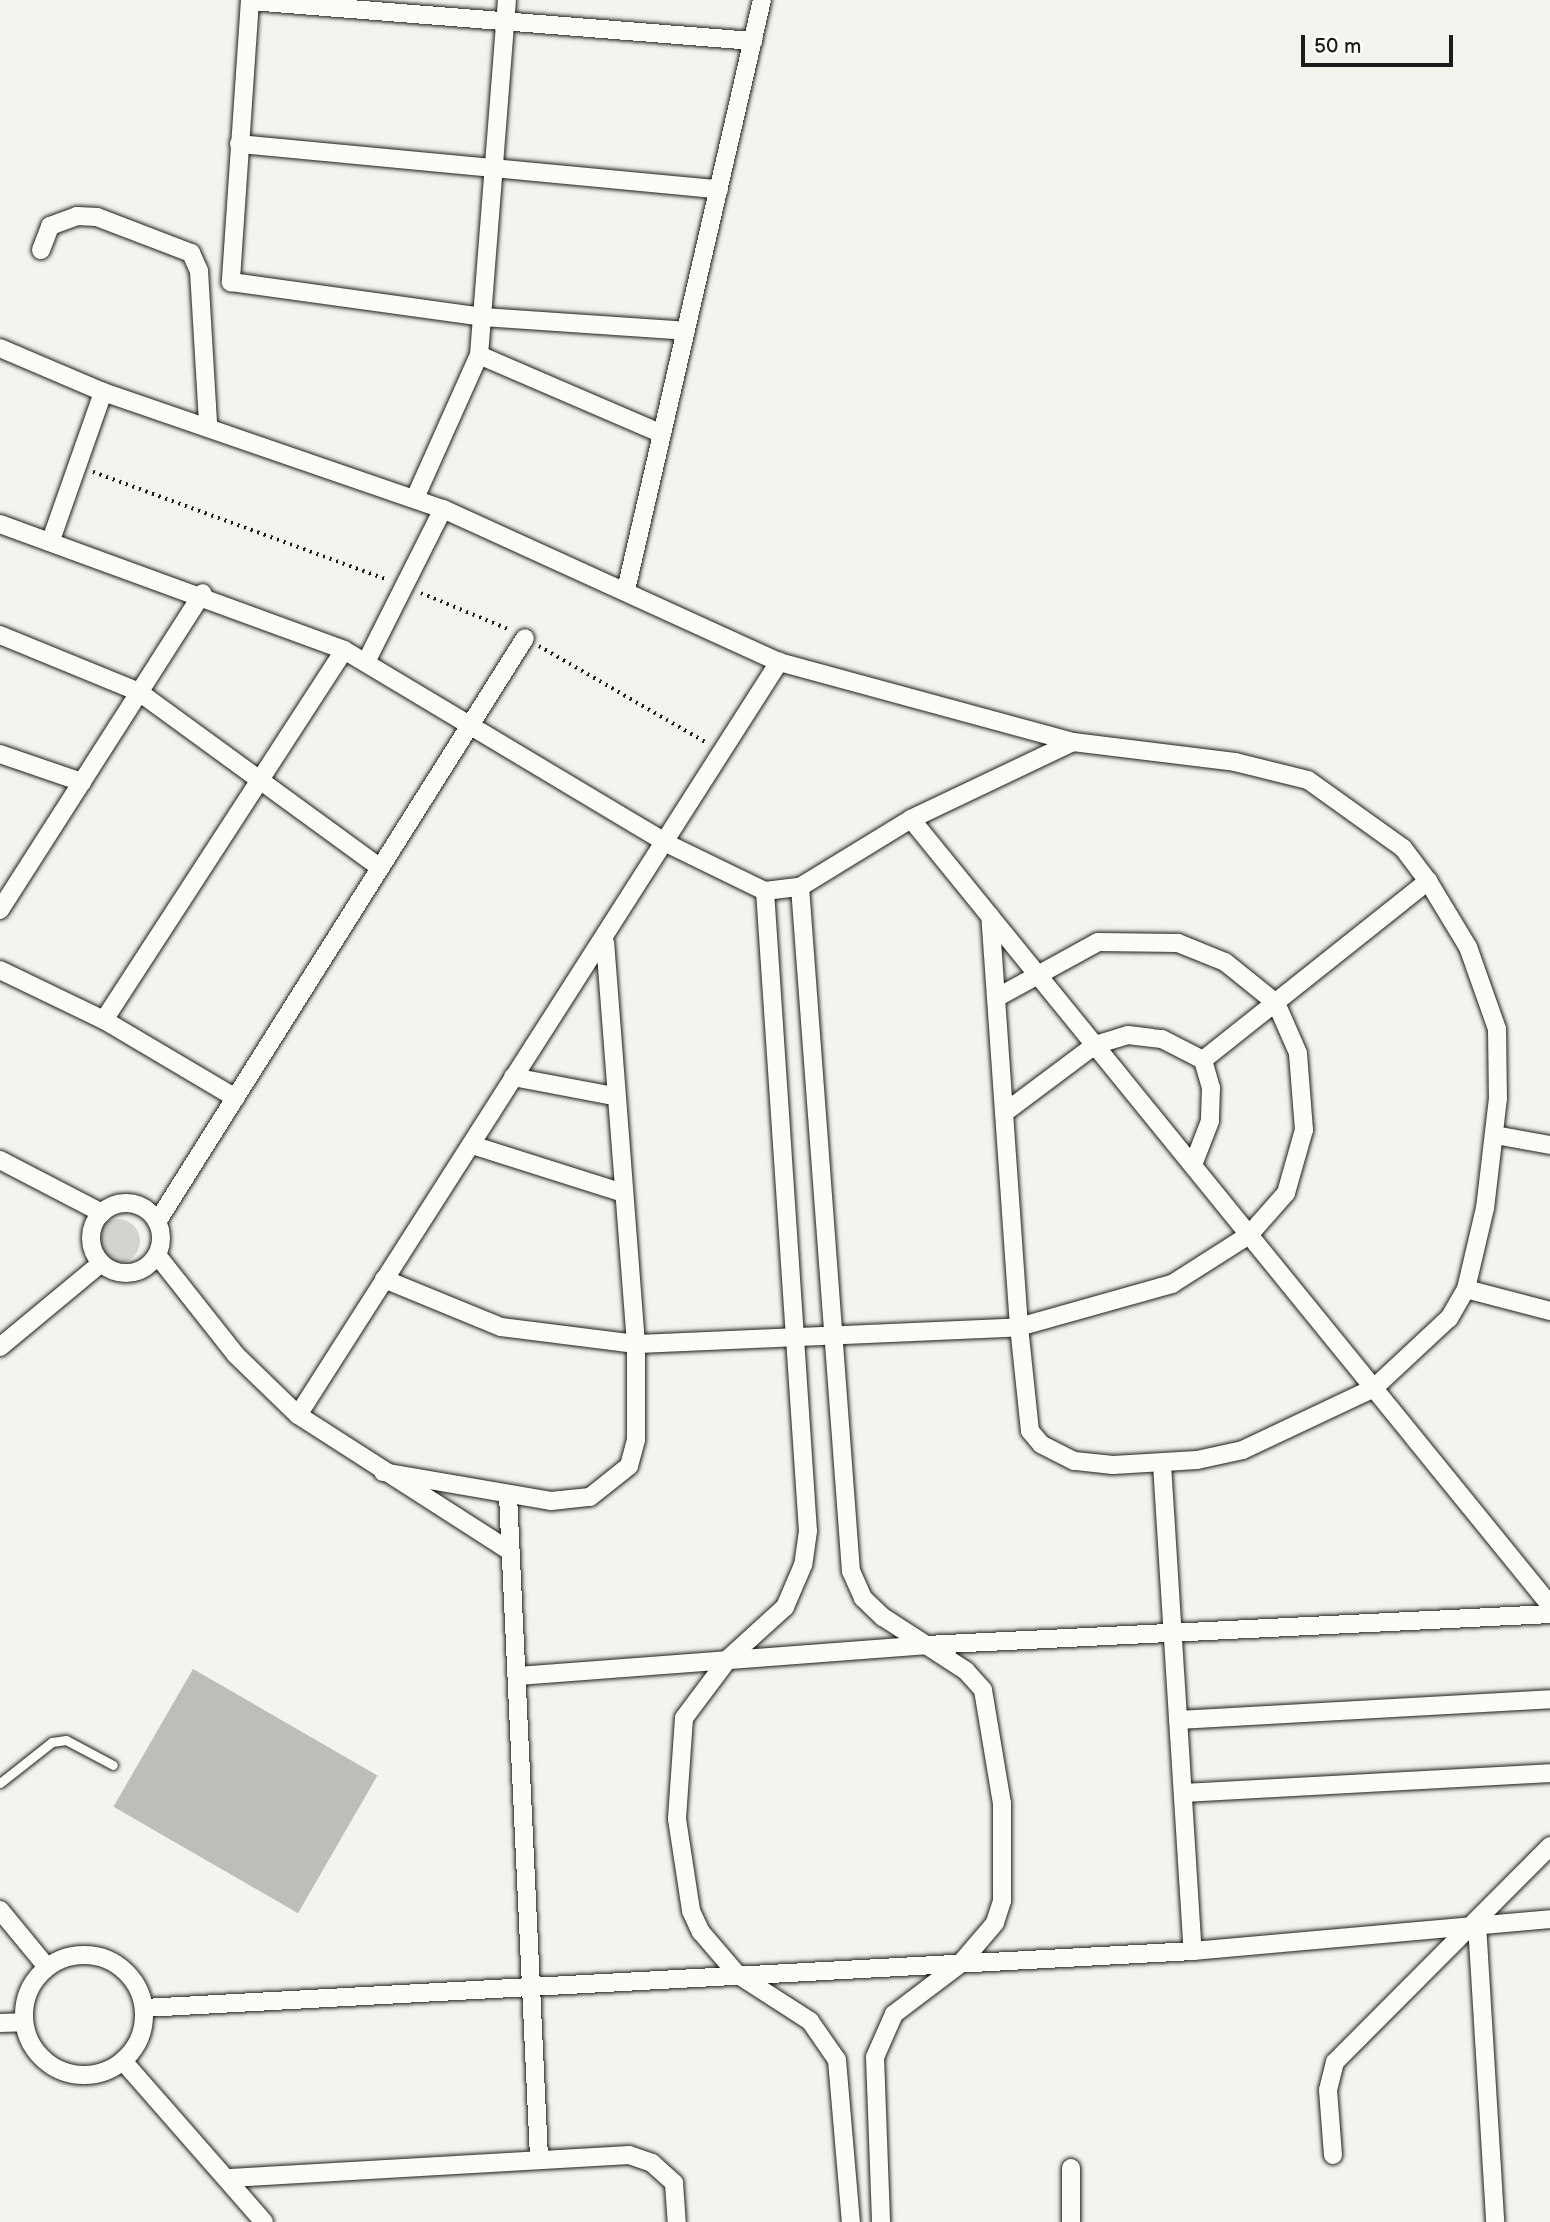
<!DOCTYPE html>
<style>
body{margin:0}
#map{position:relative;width:1550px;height:2222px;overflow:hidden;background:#f4f3ee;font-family:"Balsamiq Sans",sans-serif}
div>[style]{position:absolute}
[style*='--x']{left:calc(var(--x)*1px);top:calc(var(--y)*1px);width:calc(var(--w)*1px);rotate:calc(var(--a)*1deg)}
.green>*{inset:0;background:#d4d3cf}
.round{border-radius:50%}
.building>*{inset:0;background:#bebdba;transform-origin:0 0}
.path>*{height:3.5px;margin-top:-1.75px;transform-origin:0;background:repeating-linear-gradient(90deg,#1c1c1c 0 2px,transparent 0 7px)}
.roads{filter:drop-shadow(0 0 2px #1c1c1c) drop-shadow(0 0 2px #1c1c1c)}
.lane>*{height:9px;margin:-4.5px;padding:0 4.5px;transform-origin:4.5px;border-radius:4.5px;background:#fdfcf7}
.street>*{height:18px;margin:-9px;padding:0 9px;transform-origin:9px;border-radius:9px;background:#fdfcf7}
.street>.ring{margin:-9px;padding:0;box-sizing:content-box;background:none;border:18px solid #fdfcf7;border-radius:50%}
span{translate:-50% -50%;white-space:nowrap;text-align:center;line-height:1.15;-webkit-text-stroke:5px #fdfcf7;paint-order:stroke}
.scale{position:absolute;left:1301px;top:35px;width:152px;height:32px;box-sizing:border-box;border:4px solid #1c1c1c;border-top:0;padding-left:9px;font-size:21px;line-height:24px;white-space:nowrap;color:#1c1c1c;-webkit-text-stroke:5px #fdfcf7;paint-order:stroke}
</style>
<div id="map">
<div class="green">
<div class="round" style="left:96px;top:1219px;width:44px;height:44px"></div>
</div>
<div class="building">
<div style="left:193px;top:1669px;width:213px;height:159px;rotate:30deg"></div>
</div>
<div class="path">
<div style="--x:93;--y:472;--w:314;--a:20.1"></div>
<div style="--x:421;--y:593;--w:94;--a:22.5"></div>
<div style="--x:539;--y:646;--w:192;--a:30"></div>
</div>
<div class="roads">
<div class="lane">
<div style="--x:0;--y:1783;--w:66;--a:-38.3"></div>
<div style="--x:52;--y:1742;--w:14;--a:-8"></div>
<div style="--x:66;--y:1740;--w:53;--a:28"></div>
</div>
<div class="street">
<div style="--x:250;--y:0;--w:283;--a:93.9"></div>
<div style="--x:231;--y:282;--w:254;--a:7.9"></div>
<div style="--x:483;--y:317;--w:203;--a:3.9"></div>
<div style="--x:250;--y:1;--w:505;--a:4.55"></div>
<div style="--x:239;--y:144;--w:482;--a:5.4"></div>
<div style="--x:41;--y:250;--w:26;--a:-69"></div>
<div style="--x:50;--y:226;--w:29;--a:-20"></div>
<div style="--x:77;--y:216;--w:20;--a:3"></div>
<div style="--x:97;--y:217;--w:101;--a:21"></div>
<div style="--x:191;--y:253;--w:20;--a:66"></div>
<div style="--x:199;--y:271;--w:153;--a:86.6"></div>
<div style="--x:0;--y:348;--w:112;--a:23.1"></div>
<div style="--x:103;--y:392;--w:360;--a:19"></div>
<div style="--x:443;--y:509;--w:369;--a:24.5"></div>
<div style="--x:779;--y:662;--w:305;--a:15.2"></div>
<div style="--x:479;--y:355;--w:199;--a:23.3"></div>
<div style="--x:415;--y:498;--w:157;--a:-65.9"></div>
<div style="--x:479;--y:355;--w:356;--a:-85.5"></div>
<div style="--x:0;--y:524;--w:366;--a:20.1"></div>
<div style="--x:344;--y:650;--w:375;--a:30.9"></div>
<div style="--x:666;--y:843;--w:110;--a:25.9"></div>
<div style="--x:765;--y:891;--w:35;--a:-7"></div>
<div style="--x:800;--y:887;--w:130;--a:-31.5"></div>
<div style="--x:911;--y:819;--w:179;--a:-25.4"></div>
<div style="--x:1073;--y:742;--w:163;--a:7"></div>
<div style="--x:1235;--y:762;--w:75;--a:13.9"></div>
<div style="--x:1308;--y:780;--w:117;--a:35.6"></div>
<div style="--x:1403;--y:848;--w:41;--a:52.9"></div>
<div style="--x:1428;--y:881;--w:77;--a:58.8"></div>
<div style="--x:1468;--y:947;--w:87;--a:70.5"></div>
<div style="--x:1497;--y:1029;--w:69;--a:89.2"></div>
<div style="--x:1498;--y:1098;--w:111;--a:96.7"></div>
<div style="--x:1485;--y:1208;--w:83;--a:103.2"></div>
<div style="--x:1466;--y:1289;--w:34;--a:120"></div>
<div style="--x:1449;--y:1318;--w:103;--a:137"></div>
<div style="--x:1374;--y:1388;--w:145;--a:154.7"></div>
<div style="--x:1243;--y:1450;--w:47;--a:167.7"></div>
<div style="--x:1197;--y:1460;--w:84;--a:176.6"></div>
<div style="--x:1113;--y:1465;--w:39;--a:-174"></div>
<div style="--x:1074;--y:1461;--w:37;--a:-153"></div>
<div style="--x:1041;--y:1444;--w:17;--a:-130"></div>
<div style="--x:1030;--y:1431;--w:105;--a:-96"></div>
<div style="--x:1019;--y:1327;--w:412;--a:-94"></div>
<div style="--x:51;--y:540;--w:157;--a:-70.6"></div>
<div style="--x:626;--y:590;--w:605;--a:-77.02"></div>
<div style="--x:0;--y:635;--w:150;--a:22.3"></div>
<div style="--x:139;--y:692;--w:298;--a:36.1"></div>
<div style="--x:366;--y:662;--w:171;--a:-63.3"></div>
<div style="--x:0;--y:754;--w:87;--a:18.9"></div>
<div style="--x:911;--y:819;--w:1013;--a:50.89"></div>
<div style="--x:800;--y:887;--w:686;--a:85.74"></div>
<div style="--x:851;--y:1571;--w:30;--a:66"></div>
<div style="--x:863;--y:1598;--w:28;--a:44"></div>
<div style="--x:883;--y:1617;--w:99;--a:33"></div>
<div style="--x:966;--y:1671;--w:25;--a:48"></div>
<div style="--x:983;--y:1690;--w:115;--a:80.5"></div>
<div style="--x:1002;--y:1803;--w:98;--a:90"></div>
<div style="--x:1002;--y:1901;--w:23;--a:108"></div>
<div style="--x:995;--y:1923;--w:54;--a:130.5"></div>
<div style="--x:960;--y:1964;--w:83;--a:142.9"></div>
<div style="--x:894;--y:2014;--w:47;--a:113.8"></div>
<div style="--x:875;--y:2057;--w:165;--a:87.9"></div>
<div style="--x:765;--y:891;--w:641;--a:86.16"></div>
<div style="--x:808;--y:1531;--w:34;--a:98"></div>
<div style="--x:803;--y:1565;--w:46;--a:113.2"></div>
<div style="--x:785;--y:1607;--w:76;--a:137.7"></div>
<div style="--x:729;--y:1658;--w:75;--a:126.9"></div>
<div style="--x:684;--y:1718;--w:101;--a:94"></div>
<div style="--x:677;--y:1819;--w:93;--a:81.3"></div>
<div style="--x:691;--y:1911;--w:23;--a:65"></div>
<div style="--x:701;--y:1932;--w:55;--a:49.4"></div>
<div style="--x:737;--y:1974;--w:87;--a:32.8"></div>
<div style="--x:810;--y:2021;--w:47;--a:55.3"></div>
<div style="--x:837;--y:2060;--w:163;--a:85.1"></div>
<div style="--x:0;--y:910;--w:376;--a:-57.4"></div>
<div style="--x:0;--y:970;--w:115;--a:25.7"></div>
<div style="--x:104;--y:1020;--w:153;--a:30.6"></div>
<div style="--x:104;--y:1020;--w:441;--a:-57"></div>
<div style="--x:1203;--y:1060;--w:288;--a:-38.5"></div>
<div style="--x:513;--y:1077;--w:103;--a:10.7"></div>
<div style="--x:1004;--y:1113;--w:114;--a:-36.8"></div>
<div style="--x:1095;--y:1045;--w:34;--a:-17"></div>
<div style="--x:1128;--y:1035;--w:34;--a:7"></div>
<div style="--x:1162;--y:1039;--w:46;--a:27.1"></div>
<div style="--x:1203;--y:1060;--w:29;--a:74"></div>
<div style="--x:1211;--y:1088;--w:33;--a:92"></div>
<div style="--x:1210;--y:1121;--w:47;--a:111.1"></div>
<div style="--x:1495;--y:1135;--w:56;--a:10.3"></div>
<div style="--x:472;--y:1145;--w:158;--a:17.6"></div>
<div style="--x:0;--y:1160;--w:115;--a:27.5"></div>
<div class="ring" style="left:91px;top:1203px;width:52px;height:52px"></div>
<div style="--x:157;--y:1222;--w:690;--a:-57.78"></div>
<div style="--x:157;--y:1255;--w:127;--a:51.7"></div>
<div style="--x:236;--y:1355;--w:86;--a:44.1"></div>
<div style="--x:298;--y:1415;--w:253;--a:32.7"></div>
<div style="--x:384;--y:1279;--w:126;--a:22.3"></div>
<div style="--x:501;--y:1327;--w:136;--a:7.2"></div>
<div style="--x:636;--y:1344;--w:383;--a:-2.5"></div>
<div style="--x:1019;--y:1327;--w:159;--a:-15.7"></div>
<div style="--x:1172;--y:1284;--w:91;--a:-32.5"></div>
<div style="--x:1249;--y:1235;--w:56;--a:-48.6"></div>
<div style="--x:1286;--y:1193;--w:66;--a:-74.1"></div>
<div style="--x:1304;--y:1130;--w:77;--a:-94.5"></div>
<div style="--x:1298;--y:1053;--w:55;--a:-113.7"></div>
<div style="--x:1276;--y:1003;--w:65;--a:-141.2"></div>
<div style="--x:1225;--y:962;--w:51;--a:-158"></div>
<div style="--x:1178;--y:943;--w:80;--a:-179.3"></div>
<div style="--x:1098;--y:942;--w:116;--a:151.2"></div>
<div style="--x:1466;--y:1289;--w:87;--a:14.7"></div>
<div style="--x:0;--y:1347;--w:131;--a:-39.7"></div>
<div style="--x:298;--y:1415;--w:894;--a:-57.43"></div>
<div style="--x:1162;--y:1464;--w:488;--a:86.4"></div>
<div style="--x:383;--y:1472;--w:170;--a:9.8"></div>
<div style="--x:551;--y:1501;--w:39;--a:-6"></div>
<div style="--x:590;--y:1497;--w:50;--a:-38.5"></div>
<div style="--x:629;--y:1466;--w:27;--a:-75"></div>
<div style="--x:636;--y:1440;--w:96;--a:-90"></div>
<div style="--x:636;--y:1344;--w:402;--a:-94.4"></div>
<div style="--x:508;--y:1495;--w:663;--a:87.32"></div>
<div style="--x:517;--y:1676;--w:410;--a:-4.3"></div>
<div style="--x:926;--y:1645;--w:625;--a:-2.84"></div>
<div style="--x:1178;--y:1720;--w:373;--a:-3.2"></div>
<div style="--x:1183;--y:1793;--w:368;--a:-3.1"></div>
<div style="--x:0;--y:1910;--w:74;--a:50.5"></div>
<div style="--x:1477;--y:1924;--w:299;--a:86.5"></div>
<div class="ring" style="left:24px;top:1955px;width:102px;height:102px"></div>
<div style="--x:144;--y:2008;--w:1051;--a:-3.11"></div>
<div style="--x:1193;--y:1951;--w:358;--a:-5.1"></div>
<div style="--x:0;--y:2023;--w:24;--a:-2"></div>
<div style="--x:123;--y:2061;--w:214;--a:48.8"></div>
<div style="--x:1333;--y:2155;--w:65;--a:-94.4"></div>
<div style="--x:1328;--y:2090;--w:29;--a:-76"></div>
<div style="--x:1335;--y:2062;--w:305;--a:-45.1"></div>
<div style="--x:230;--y:2178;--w:400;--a:-3.3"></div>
<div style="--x:629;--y:2155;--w:24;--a:19"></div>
<div style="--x:652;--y:2163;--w:30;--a:42"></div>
<div style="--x:674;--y:2183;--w:39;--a:86"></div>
<div style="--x:1071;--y:2222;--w:54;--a:-90"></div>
</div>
</div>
<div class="scale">50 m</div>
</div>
